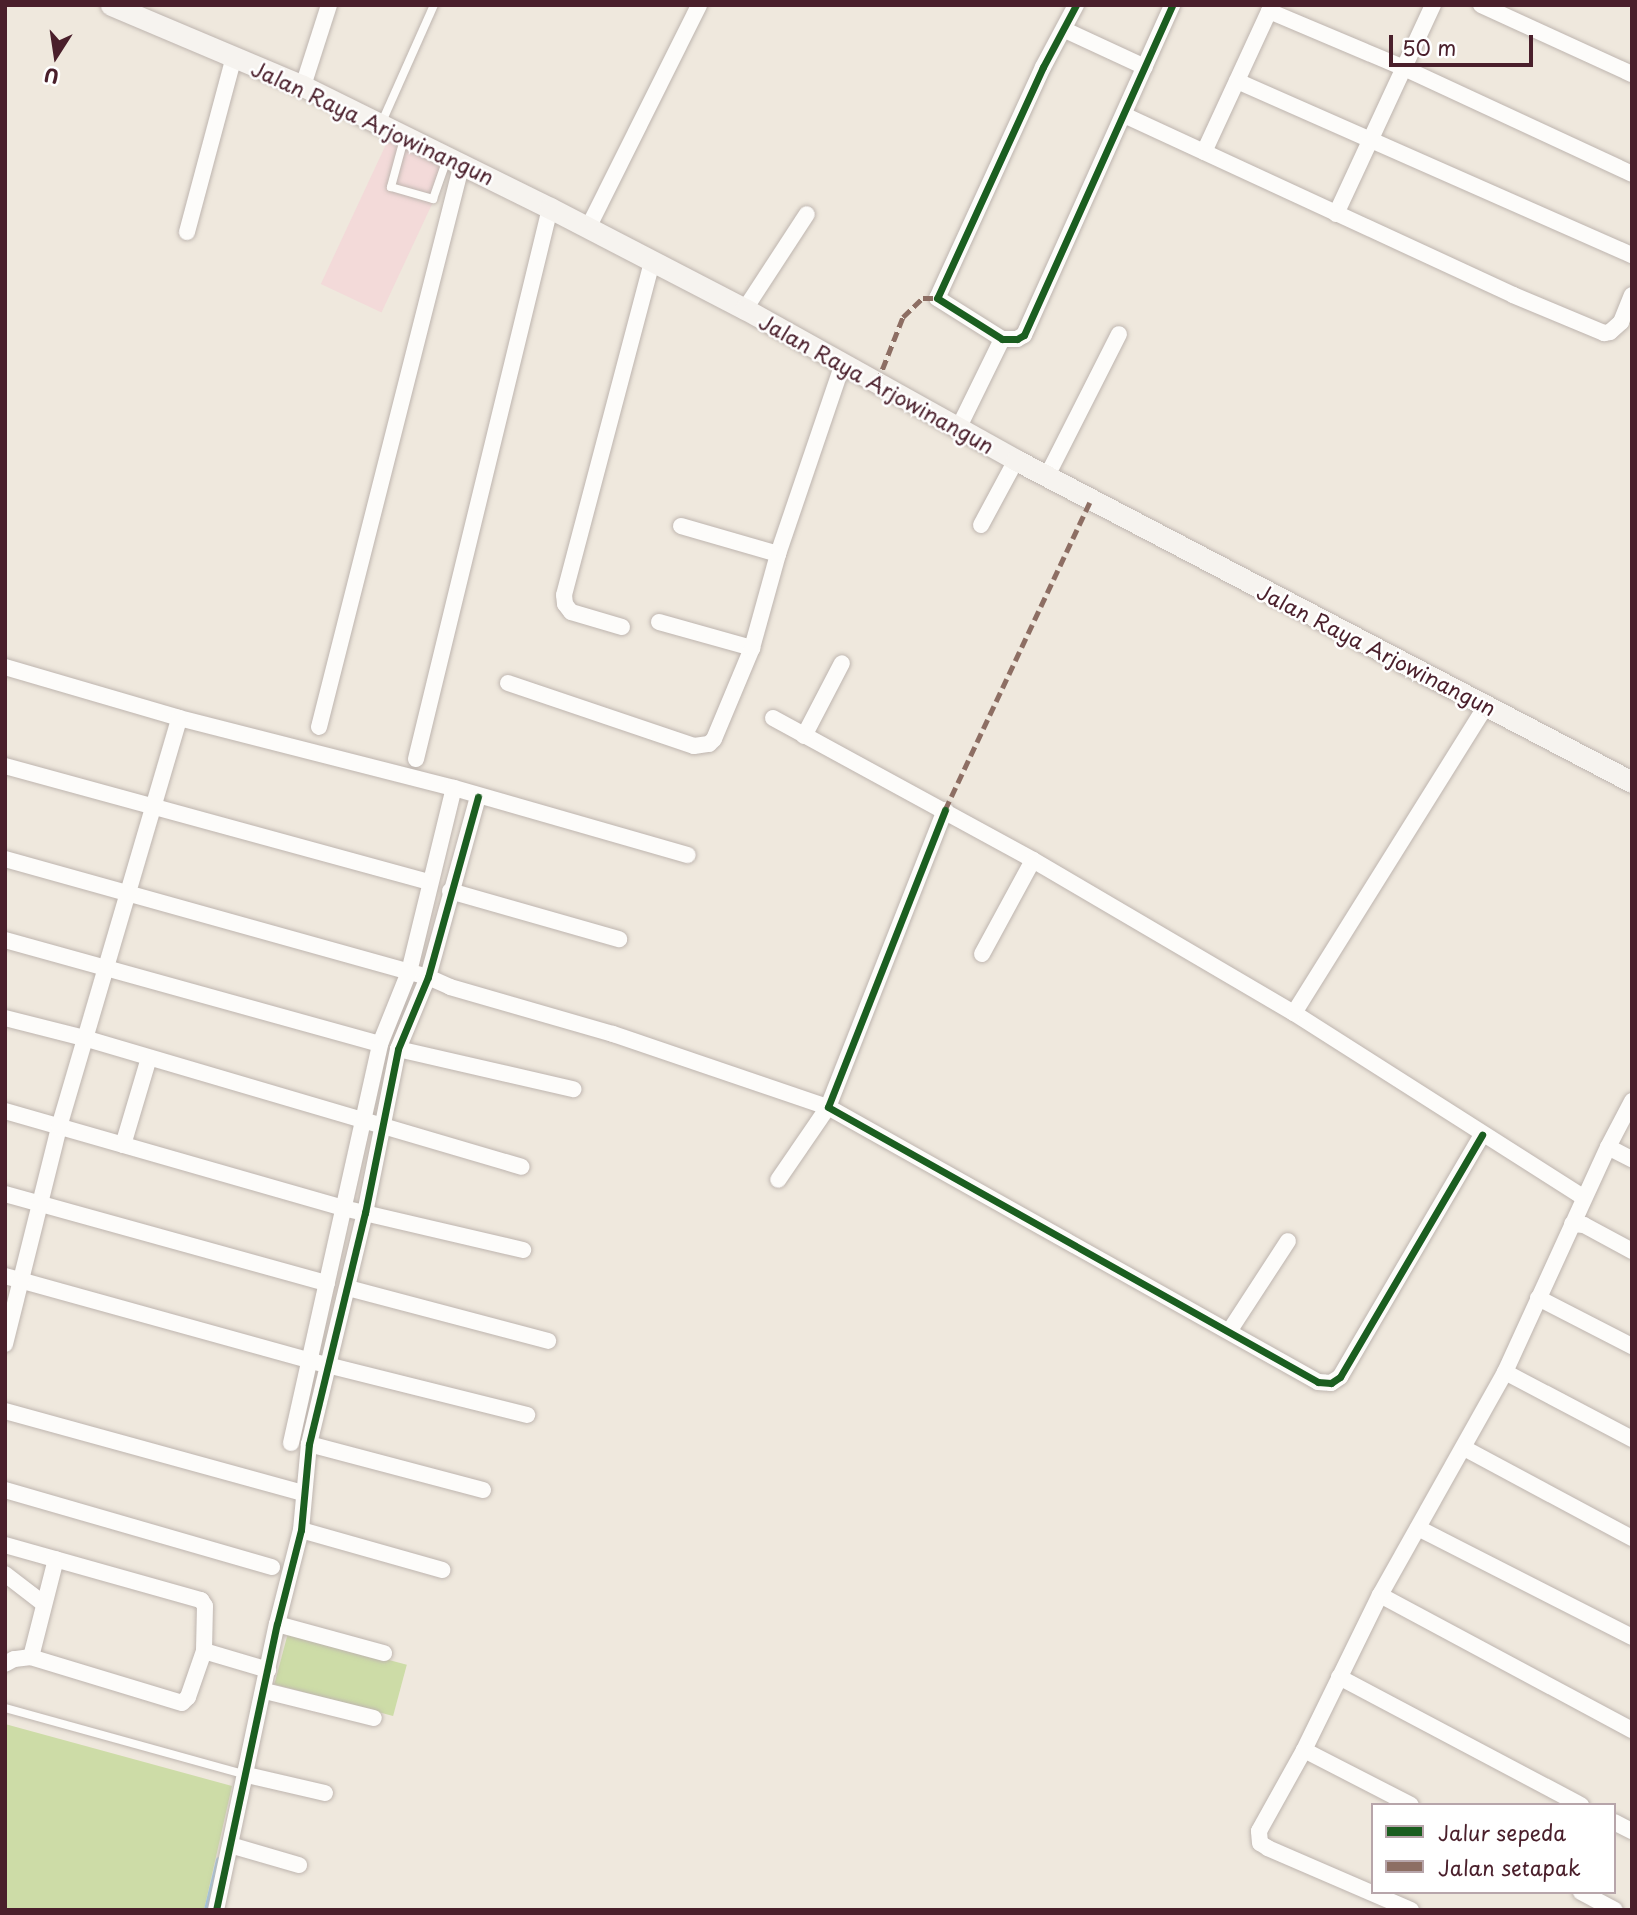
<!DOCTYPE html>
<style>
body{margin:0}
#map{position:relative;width:1637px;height:1915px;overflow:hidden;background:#efe8dd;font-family:"Playpen Sans",sans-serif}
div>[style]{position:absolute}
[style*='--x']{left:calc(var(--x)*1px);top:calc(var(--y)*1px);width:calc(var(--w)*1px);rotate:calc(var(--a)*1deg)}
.built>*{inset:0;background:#f3dad9;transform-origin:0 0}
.green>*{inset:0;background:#cddca7;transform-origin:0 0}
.stream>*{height:6px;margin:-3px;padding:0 3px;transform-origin:3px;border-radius:3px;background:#98c7e6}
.roads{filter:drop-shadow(0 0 2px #beb5af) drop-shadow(0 0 2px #beb5af)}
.lane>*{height:8px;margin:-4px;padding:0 4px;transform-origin:4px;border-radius:4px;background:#fdfcfa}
.street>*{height:16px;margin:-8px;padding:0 8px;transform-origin:8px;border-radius:8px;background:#fdfcfa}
.secondary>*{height:21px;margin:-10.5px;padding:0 10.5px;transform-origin:10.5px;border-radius:10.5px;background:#f6f3ef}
.quiet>*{height:5px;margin-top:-2.5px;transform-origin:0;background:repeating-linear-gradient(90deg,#8d6e63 0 10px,transparent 0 15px)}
.cycleway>*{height:7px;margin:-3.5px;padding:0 3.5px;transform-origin:3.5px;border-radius:3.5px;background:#1b5e20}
span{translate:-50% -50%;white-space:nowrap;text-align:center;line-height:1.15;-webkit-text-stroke:5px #fff;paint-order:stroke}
.street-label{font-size:21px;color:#4a1f2b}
.frame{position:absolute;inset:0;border:7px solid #4a1f2b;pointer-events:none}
.legend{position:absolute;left:1371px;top:1803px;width:245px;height:91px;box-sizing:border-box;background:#fff;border:2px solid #b7a5aa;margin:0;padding:9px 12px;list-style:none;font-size:21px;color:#4a1f2b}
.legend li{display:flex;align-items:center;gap:14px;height:35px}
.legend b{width:35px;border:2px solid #b7a5aa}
.north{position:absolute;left:21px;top:21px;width:70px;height:70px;-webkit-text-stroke:5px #fff;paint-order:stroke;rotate:192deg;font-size:19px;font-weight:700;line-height:28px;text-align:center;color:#4a1f2b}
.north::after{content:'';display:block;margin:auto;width:24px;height:32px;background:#4a1f2b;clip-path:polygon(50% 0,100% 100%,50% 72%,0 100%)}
.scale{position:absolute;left:1389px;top:35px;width:144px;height:32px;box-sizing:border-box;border:4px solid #4a1f2b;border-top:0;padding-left:9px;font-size:21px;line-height:24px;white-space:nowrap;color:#4a1f2b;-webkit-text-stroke:5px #fff;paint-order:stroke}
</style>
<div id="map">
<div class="built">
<div style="left:388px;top:140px;width:67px;height:159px;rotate:25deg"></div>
</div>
<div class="green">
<div style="left:288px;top:1633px;width:123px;height:53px;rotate:15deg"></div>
<div style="clip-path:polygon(5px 1724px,232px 1786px,204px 1910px,5px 1910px)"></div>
</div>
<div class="stream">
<div style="--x:207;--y:1910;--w:51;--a:-76.5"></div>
</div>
<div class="roads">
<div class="lane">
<div style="--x:381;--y:124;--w:130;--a:-66"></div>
<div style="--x:404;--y:139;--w:50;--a:105.2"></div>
<div style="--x:391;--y:187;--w:44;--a:15.9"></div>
<div style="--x:433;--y:199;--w:42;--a:-70.7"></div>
<div style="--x:5;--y:1708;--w:251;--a:15.5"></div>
</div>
<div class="street">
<div style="--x:1076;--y:5;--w:70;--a:118"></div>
<div style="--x:1043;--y:67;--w:254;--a:114.6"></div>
<div style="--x:937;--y:298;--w:77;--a:32.2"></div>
<div style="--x:1002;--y:339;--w:15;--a:0"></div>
<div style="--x:1017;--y:339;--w:8;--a:-30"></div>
<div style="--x:1024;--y:335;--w:362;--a:-65.8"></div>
<div style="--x:1481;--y:5;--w:166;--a:24.6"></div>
<div style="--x:1269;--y:11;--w:147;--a:22.9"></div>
<div style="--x:1404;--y:68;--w:251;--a:24.9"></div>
<div style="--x:1065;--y:30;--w:88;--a:24.8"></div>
<div style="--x:1237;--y:81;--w:432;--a:23.8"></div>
<div style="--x:303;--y:86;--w:85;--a:-72.2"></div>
<div style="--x:1124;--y:115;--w:429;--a:24.8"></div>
<div style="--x:1513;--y:295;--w:99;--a:22.7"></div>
<div style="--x:1604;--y:333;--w:6;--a:-9"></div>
<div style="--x:1610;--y:332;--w:15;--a:-42"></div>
<div style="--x:1621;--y:322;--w:29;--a:-68"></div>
<div style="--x:1204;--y:152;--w:162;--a:-65.2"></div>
<div style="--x:1336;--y:214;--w:230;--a:-65.1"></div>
<div style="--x:588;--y:228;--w:249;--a:-63.5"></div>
<div style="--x:187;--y:232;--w:181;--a:-75"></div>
<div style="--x:745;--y:309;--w:113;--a:-56.9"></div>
<div style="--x:958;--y:429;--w:100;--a:-63.9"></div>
<div style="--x:1047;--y:476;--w:159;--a:-63.1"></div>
<div style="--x:981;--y:525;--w:74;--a:-61.7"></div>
<div style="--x:681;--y:526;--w:101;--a:16.1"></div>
<div style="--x:659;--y:622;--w:97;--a:15.6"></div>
<div style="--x:622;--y:627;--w:53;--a:-163.6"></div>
<div style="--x:571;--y:612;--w:10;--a:-127"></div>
<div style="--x:565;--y:604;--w:9;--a:-96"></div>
<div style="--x:564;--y:595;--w:345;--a:-75.2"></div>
<div style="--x:5;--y:667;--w:181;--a:16.3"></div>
<div style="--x:179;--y:718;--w:284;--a:14.3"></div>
<div style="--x:454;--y:788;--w:243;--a:16"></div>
<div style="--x:508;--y:683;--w:196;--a:18.7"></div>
<div style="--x:694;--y:746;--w:15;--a:-8"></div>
<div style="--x:709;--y:744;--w:7;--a:-45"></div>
<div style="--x:714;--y:739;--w:99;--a:-67.3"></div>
<div style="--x:752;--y:648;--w:98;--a:-74.5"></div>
<div style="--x:778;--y:554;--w:202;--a:-71.2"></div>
<div style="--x:773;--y:718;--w:296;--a:28.6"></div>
<div style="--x:1033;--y:860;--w:303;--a:30.4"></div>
<div style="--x:1294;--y:1013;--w:343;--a:32.5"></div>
<div style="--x:319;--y:727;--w:582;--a:-75.77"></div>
<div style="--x:804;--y:736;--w:82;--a:-62.5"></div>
<div style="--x:416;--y:759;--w:567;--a:-76.33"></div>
<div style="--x:5;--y:766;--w:440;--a:15.3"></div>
<div style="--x:945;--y:810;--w:319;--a:111.5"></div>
<div style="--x:828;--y:1107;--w:562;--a:29.3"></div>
<div style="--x:1318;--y:1382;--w:13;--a:4"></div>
<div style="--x:1331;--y:1383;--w:11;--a:-34"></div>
<div style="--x:1340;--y:1377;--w:281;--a:-59.6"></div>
<div style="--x:5;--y:859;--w:439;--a:15.6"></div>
<div style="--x:428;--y:977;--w:24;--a:24"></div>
<div style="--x:450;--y:987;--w:170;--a:16.1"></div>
<div style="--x:613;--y:1034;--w:227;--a:18.8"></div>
<div style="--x:828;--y:1107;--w:88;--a:124.4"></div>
<div style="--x:450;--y:891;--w:176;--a:15.9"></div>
<div style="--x:5;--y:940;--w:389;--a:15.5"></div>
<div style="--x:982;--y:954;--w:107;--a:-61.5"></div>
<div style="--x:1294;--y:1013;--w:362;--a:-58"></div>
<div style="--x:5;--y:1018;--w:81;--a:14.2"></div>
<div style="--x:84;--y:1038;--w:456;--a:16.4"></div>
<div style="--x:398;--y:1049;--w:180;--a:12.9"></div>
<div style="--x:5;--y:1111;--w:352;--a:16"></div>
<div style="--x:343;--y:1208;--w:185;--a:13.1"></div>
<div style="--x:123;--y:1145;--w:91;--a:-73.4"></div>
<div style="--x:1608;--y:1147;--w:52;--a:-62.4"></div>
<div style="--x:5;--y:1194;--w:334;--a:15.5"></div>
<div style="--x:1572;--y:1224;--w:12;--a:5"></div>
<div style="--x:1584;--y:1225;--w:55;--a:28.4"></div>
<div style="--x:5;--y:1276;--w:313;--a:15.5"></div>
<div style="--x:307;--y:1360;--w:227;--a:14"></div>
<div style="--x:348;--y:1288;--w:207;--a:14.8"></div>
<div style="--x:1538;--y:1298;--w:106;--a:27.1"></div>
<div style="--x:1230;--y:1330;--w:106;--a:-56.9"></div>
<div style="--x:5;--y:1344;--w:224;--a:-76"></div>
<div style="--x:59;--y:1127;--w:426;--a:-73.6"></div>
<div style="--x:1505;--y:1372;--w:144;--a:27.8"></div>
<div style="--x:5;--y:1411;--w:309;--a:15.4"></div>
<div style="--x:291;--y:1443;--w:409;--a:-77.4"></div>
<div style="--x:380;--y:1044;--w:78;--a:-68.1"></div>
<div style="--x:409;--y:972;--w:189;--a:-76.3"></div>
<div style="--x:309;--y:1444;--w:180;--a:14.8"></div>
<div style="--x:1464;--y:1448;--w:191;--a:28.2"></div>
<div style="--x:5;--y:1490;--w:278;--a:16.1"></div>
<div style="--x:1418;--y:1528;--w:240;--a:27"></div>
<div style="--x:301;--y:1530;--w:147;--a:15.8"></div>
<div style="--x:5;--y:1545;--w:204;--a:15.7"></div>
<div style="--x:201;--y:1600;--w:7;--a:56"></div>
<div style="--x:205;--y:1606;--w:45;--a:91.3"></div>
<div style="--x:204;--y:1651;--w:49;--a:109.2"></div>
<div style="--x:188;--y:1697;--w:8;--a:135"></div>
<div style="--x:182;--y:1703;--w:158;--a:-163.1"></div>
<div style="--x:31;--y:1657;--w:17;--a:173"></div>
<div style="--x:14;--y:1659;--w:10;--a:151"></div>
<div style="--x:5;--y:1574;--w:49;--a:37.6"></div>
<div style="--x:1380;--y:1595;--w:286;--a:28.2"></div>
<div style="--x:277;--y:1624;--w:111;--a:15.2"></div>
<div style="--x:204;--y:1651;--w:67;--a:16.5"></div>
<div style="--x:31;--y:1657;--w:101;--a:-75.7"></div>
<div style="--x:1339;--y:1677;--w:274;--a:27.9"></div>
<div style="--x:265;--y:1691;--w:112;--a:13.9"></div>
<div style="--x:1304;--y:1750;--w:120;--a:27.2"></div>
<div style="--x:247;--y:1775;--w:80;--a:13"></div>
<div style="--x:1614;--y:1822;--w:20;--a:27"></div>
<div style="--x:230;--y:1845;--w:72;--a:16.2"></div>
<div style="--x:1581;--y:1892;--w:38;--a:28"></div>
<div style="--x:216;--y:1910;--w:292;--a:-78"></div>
<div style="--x:277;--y:1624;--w:97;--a:-75.7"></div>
<div style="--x:301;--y:1530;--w:86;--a:-84.7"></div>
<div style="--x:309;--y:1444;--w:238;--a:-76.4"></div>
<div style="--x:365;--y:1213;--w:167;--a:-78.6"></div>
<div style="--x:398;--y:1049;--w:78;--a:-67.4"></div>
<div style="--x:428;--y:977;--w:187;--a:-74.5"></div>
<div style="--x:1411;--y:1910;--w:156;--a:-156.6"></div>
<div style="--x:1268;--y:1848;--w:9;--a:-148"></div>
<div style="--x:1260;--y:1843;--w:12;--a:-95"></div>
<div style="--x:1259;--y:1831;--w:93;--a:-60.9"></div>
<div style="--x:1304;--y:1750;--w:173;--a:-63.9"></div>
<div style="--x:1380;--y:1595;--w:256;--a:-60.7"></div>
<div style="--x:1505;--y:1372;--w:247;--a:-65.4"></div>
<div style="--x:1608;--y:1147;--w:27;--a:27"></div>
</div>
<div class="secondary">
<div style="--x:111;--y:5;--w:208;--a:22.9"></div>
<div style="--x:303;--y:86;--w:275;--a:26.3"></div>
<div style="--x:550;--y:208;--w:220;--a:27.4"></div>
<div style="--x:745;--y:309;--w:310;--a:29.1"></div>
<div style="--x:1016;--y:460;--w:695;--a:27.6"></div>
</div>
</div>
<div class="quiet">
<div style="--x:877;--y:383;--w:71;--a:-68.5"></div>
<div style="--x:903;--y:317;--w:28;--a:-44"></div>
<div style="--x:923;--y:298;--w:14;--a:0"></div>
<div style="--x:945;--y:810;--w:343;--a:-64.8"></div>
</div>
<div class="cycleway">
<div style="--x:1076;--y:5;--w:70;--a:118"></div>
<div style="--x:1043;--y:67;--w:254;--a:114.6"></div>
<div style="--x:937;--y:298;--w:77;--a:32.2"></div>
<div style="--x:1002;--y:339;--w:15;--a:0"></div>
<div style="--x:1017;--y:339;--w:8;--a:-30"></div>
<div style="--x:1024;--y:335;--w:362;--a:-65.8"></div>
<div style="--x:945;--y:810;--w:319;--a:111.5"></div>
<div style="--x:828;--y:1107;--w:562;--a:29.3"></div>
<div style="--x:1318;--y:1382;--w:13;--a:4"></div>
<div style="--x:1331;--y:1383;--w:11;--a:-34"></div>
<div style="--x:1340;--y:1377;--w:281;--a:-59.6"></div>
<div style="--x:216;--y:1910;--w:292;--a:-78"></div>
<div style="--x:277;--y:1624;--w:97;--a:-75.7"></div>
<div style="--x:301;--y:1530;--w:86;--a:-84.7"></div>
<div style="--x:309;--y:1444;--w:238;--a:-76.4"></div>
<div style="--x:365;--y:1213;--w:167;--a:-78.6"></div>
<div style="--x:398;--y:1049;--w:78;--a:-67.4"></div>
<div style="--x:428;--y:977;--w:187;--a:-74.5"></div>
</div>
<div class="street-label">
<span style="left:373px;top:122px;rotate:25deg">Jalan Raya Arjowinangun</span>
<span style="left:877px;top:383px;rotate:29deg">Jalan Raya Arjowinangun</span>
<span style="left:1377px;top:649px;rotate:27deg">Jalan Raya Arjowinangun</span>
</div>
<div class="frame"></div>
<ul class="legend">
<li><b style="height:9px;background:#1b5e20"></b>Jalur sepeda</li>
<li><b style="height:9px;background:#8d6e63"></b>Jalan setapak</li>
</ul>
<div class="north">U</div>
<div class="scale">50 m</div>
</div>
